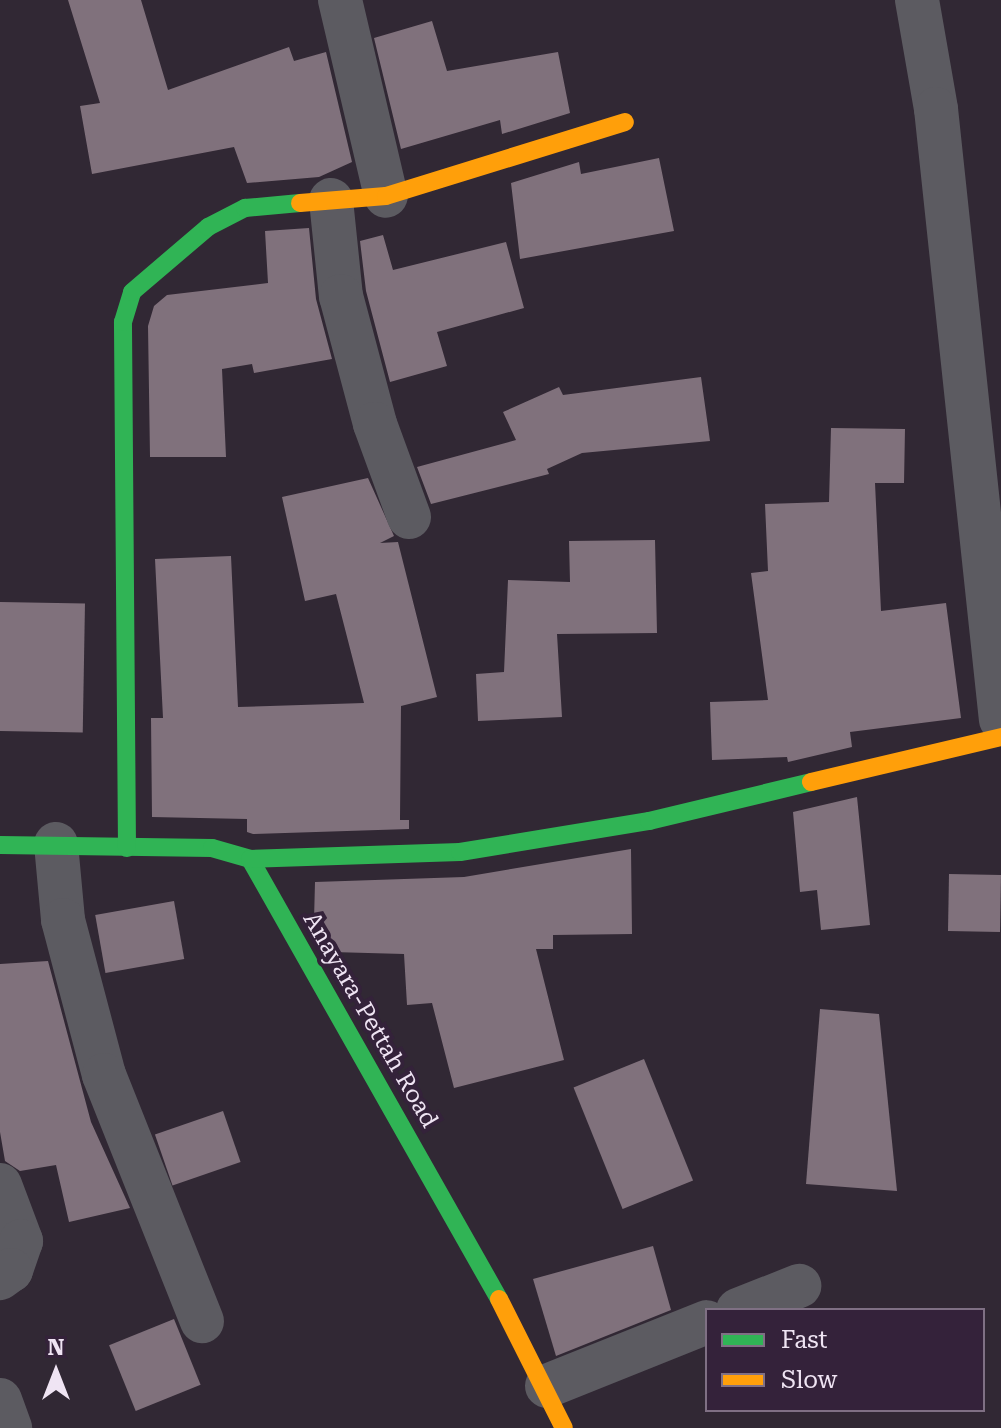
<!DOCTYPE html>
<style>
body{margin:0}
#map{position:relative;width:1001px;height:1428px;overflow:hidden;background:#312834;font-family:"Roboto Serif",serif}
div>[style]{position:absolute}
[style*='--x']{left:calc(var(--x)*1px);top:calc(var(--y)*1px);width:calc(var(--w)*1px);rotate:calc(var(--a)*1deg)}
.building>*{inset:0;background:#80717c;transform-origin:0 0}
.street>*{height:44px;margin:-22px;padding:0 22px;transform-origin:22px;border-radius:22px;background:#5c5b61}
.fast>*{height:18px;margin:-9px;padding:0 9px;transform-origin:9px;border-radius:9px;background:#30b455}
.slow>*{height:18px;margin:-9px;padding:0 9px;transform-origin:9px;border-radius:9px;background:#ff9f0a}
span{translate:-50% -50%;white-space:nowrap;text-align:center;line-height:1.15;-webkit-text-stroke:8px #34223a;paint-order:stroke}
.street-label{font-size:24px;color:#efe4f3}
.legend{position:absolute;left:705px;top:1308px;width:280px;height:104px;box-sizing:border-box;background:#34223a;border:2px solid #7f7084;margin:0;padding:10px 14px;list-style:none;font-size:24px;color:#efe4f3}
.legend li{display:flex;align-items:center;gap:16px;height:40px}
.legend b{width:40px;border:2px solid #7f7084}
.north{position:absolute;left:16px;top:1332px;width:80px;height:80px;-webkit-text-stroke:6px #34223a;paint-order:stroke;rotate:0deg;font-size:22px;font-weight:700;line-height:32px;text-align:center;color:#efe4f3}
.north::after{content:'';display:block;margin:auto;width:28px;height:36px;background:#efe4f3;clip-path:polygon(50% 0,100% 100%,50% 72%,0 100%)}
</style>
<div id="map">
<div class="building">
<div style="clip-path:polygon(68px 0,141px 0,168px 90px,289px 47px,294px 61px,326px 52px,352px 162px,319px 177px,247px 183px,234px 147px,92px 174px,80px 106px,100px 103px)"></div>
<div style="clip-path:polygon(432px 21px,447px 71px,558px 52px,570px 113px,502px 134px,500px 120px,401px 149px,374px 38px)"></div>
<div style="clip-path:polygon(659px 158px,674px 231px,520px 259px,511px 183px,579px 162px,581px 174px)"></div>
<div style="clip-path:polygon(309px 228px,316px 299px,332px 359px,254px 373px,252px 364px,222px 369px,226px 457px,150px 457px,148px 326px,154px 306px,167px 295px,268px 283px,265px 231px)"></div>
<div style="clip-path:polygon(383px 235px,393px 270px,506px 242px,524px 308px,437px 332px,447px 366px,390px 382px,366px 291px,360px 241px)"></div>
<div style="clip-path:polygon(701px 377px,710px 441px,582px 453px,547px 469px,549px 474px,431px 504px,417px 467px,516px 440px,503px 412px,559px 387px,563px 395px)"></div>
<div style="clip-path:polygon(831px 428px,905px 429px,904px 483px,875px 483px,881px 611px,946px 603px,961px 718px,850px 732px,852px 747px,788px 762px,787px 757px,712px 760px,710px 702px,768px 700px,751px 573px,768px 571px,765px 504px,829px 502px)"></div>
<div style="clip-path:polygon(368px 478px,394px 536px,380px 543px,398px 542px,437px 697px,401px 706px,400px 820px,409px 820px,409px 829px,253px 834px,247px 832px,247px 819px,152px 817px,151px 718px,163px 718px,155px 559px,231px 556px,238px 707px,364px 703px,336px 594px,305px 601px,282px 497px)"></div>
<div style="clip-path:polygon(655px 540px,657px 633px,557px 634px,562px 717px,478px 721px,476px 674px,504px 672px,508px 580px,570px 582px,569px 541px)"></div>
<div style="left:0;top:602px;width:85px;height:129px;rotate:1deg"></div>
<div style="clip-path:polygon(857px 797px,870px 925px,821px 930px,817px 890px,800px 892px,793px 812px)"></div>
<div style="clip-path:polygon(631px 849px,632px 934px,553px 935px,553px 949px,536px 949px,564px 1060px,454px 1088px,432px 1003px,407px 1005px,404px 954px,332px 952px,314px 920px,315px 882px,464px 877px)"></div>
<div style="left:949px;top:874px;width:52px;height:57px;rotate:1deg"></div>
<div style="left:174px;top:901px;width:59px;height:80px;rotate:80deg"></div>
<div style="clip-path:polygon(48px 961px,91px 1122px,130px 1208px,69px 1222px,56px 1165px,20px 1171px,5px 1161px,0 1132px,0 964px)"></div>
<div style="clip-path:polygon(820px 1009px,879px 1014px,897px 1191px,806px 1184px)"></div>
<div style="left:644px;top:1059px;width:131px;height:76px;rotate:68deg"></div>
<div style="left:223px;top:1111px;width:54px;height:72px;rotate:71deg"></div>
<div style="clip-path:polygon(653px 1246px,671px 1310px,556px 1356px,533px 1279px)"></div>
<div style="left:174px;top:1319px;width:71px;height:70px;rotate:68deg"></div>
</div>
<div class="street">
<div style="--x:340;--y:0;--w:201;--a:76.8"></div>
<div style="--x:917;--y:0;--w:111;--a:80.1"></div>
<div style="--x:936;--y:109;--w:614;--a:83.93"></div>
<div style="--x:331;--y:200;--w:97;--a:84.1"></div>
<div style="--x:341;--y:296;--w:132;--a:75.1"></div>
<div style="--x:375;--y:424;--w:99;--a:69.9"></div>
<div style="--x:56;--y:844;--w:76;--a:84.7"></div>
<div style="--x:63;--y:920;--w:160;--a:75.2"></div>
<div style="--x:104;--y:1075;--w:265;--a:68.3"></div>
<div style="--x:0;--y:1185;--w:60;--a:69.4"></div>
<div style="--x:21;--y:1241;--w:31;--a:109"></div>
<div style="--x:11;--y:1270;--w:14;--a:144"></div>
<div style="--x:738;--y:1310;--w:66;--a:-21.5"></div>
<div style="--x:547;--y:1386;--w:172;--a:-21.8"></div>
<div style="--x:0;--y:1400;--w:30;--a:70"></div>
</div>
<div class="fast">
<div style="--x:0;--y:845;--w:212;--a:0.8"></div>
<div style="--x:212;--y:848;--w:40;--a:16"></div>
<div style="--x:250;--y:859;--w:506;--a:60.49"></div>
<div style="--x:127;--y:848;--w:526;--a:-90.44"></div>
<div style="--x:123;--y:322;--w:31;--a:-73"></div>
<div style="--x:132;--y:292;--w:100;--a:-40.5"></div>
<div style="--x:208;--y:227;--w:42;--a:-27.2"></div>
<div style="--x:245;--y:208;--w:55;--a:-5.2"></div>
<div style="--x:250;--y:859;--w:210;--a:-1.9"></div>
<div style="--x:460;--y:852;--w:192;--a:-9.3"></div>
<div style="--x:649;--y:821;--w:167;--a:-13.5"></div>
</div>
<div class="slow">
<div style="--x:300;--y:203;--w:86;--a:-4.7"></div>
<div style="--x:386;--y:196;--w:250;--a:-17.2"></div>
<div style="--x:811;--y:782;--w:195;--a:-13.3"></div>
<div style="--x:499;--y:1299;--w:144;--a:63.3"></div>
</div>
<div class="street-label">
<span style="left:370px;top:1020px;rotate:60deg">Anayara-Pettah Road</span>
</div>
<ul class="legend">
<li><b style="height:10px;background:#30b455"></b>Fast</li>
<li><b style="height:10px;background:#ff9f0a"></b>Slow</li>
</ul>
<div class="north">N</div>
</div>
